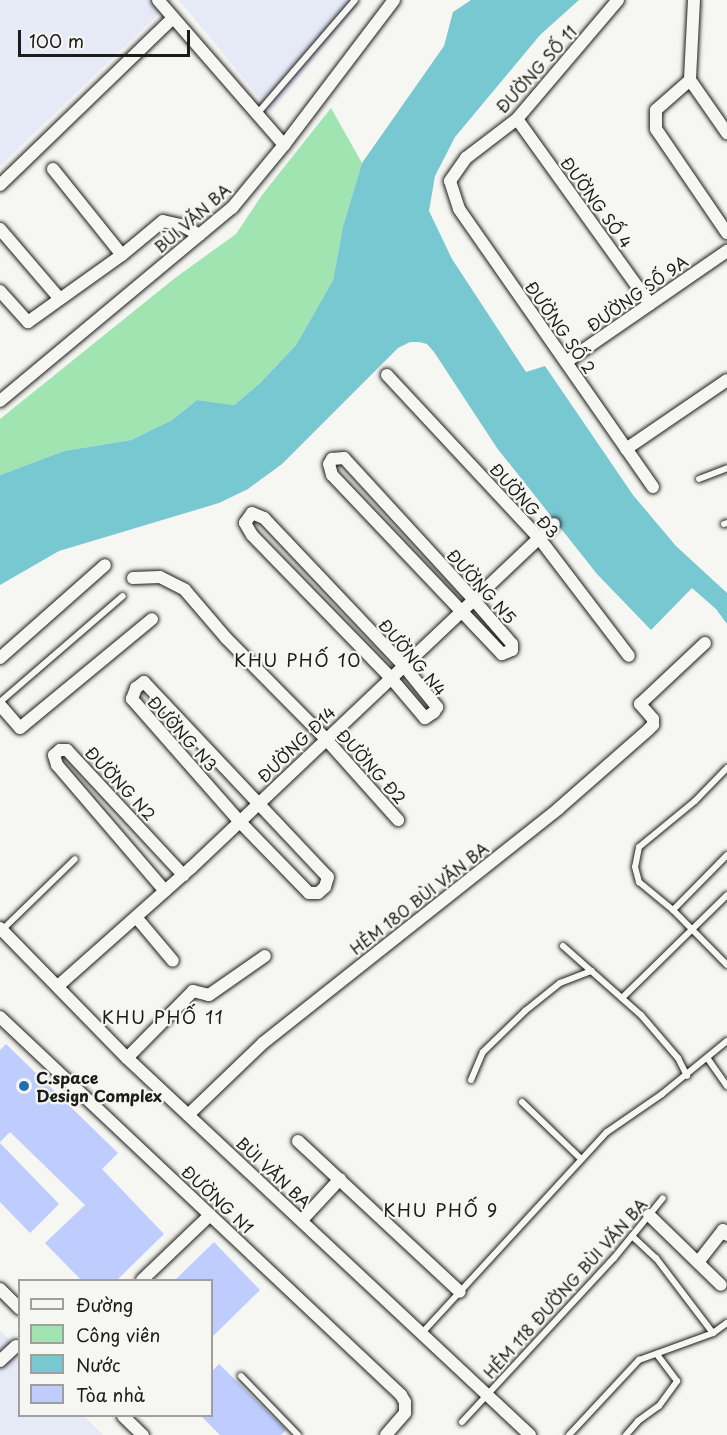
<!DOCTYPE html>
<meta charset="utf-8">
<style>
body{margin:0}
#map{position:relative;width:727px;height:1435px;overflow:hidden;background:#f6f6f2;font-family:"Playpen Sans",sans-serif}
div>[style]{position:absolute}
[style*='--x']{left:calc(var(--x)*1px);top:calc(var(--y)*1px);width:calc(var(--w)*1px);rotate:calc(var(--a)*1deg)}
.built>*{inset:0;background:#e6eaf6}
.green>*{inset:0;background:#a0e5b1}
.water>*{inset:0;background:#78c8d1}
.building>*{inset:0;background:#bfcdfe}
.roads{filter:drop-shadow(0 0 2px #1c1c1c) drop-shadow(0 0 2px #1c1c1c)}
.lane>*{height:6px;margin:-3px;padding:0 3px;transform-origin:3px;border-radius:3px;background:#f6f6f2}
.street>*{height:12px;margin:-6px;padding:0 6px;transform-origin:6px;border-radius:6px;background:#f6f6f2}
.dots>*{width:16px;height:16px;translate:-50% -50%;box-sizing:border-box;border:3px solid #f6f6f2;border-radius:50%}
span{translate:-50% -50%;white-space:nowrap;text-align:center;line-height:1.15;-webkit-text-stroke:4.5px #f6f6f2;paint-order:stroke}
.street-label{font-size:16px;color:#1c1c1c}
.poi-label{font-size:16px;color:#1c1c1c;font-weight:700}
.left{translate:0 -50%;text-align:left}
.neighbourhood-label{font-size:18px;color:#1c1c1c;letter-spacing:1.5px}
.legend{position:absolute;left:18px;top:1279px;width:195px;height:138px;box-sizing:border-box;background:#f6f6f2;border:2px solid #9f9f9c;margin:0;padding:8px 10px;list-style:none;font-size:18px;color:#1c1c1c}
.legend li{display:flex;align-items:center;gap:12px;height:30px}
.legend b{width:30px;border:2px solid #9f9f9c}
.scale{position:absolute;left:18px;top:30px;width:172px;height:27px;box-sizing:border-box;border:3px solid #1c1c1c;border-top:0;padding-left:8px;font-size:18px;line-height:21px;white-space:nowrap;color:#1c1c1c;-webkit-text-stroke:4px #f6f6f2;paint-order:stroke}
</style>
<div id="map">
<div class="built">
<div style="clip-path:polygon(0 0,173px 0,0 166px)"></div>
<div style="clip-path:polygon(179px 0,362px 0,271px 112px)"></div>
<div style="clip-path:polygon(0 1330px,19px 1350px,20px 1416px,84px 1416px,103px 1435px,0 1435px)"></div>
</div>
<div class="green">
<div style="clip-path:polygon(331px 108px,362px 163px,343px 226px,333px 280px,296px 345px,260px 383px,234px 405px,197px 400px,172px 420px,131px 440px,64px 451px,0 475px,0 419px,175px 278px,236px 234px,262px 195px)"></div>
</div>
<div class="water">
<div style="clip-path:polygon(471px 0,579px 0,540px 35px,455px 137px,435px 176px,429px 211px,452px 259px,526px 372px,545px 366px,633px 495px,676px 546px,727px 593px,727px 624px,716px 609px,692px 588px,651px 630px,597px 574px,497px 448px,434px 352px,427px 344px,419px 342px,410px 342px,398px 348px,282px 464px,248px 489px,219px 503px,59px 551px,0 585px,0 475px,64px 451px,131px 440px,172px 420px,197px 400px,234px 405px,260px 383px,296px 345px,333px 280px,343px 226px,362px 163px,444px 46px,453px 12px)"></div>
</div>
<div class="building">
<div style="clip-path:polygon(6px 1044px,118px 1153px,102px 1169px,164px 1234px,116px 1281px,82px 1281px,45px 1243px,85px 1205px,10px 1132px,0 1142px,0 1050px)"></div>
<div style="clip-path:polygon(0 1143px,59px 1204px,30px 1233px,0 1202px)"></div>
<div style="clip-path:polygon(214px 1242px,260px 1290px,212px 1337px,212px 1281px,174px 1281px)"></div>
<div style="clip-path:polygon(219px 1364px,286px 1430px,281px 1435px,220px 1435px,201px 1416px,212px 1416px,212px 1371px)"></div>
</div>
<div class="roads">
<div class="lane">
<div style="--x:257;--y:114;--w:150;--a:-49.3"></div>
<div style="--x:699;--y:479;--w:30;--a:-21"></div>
<div style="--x:724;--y:524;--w:3;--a:-18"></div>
<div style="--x:0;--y:702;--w:162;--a:-40.8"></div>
<div style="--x:727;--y:768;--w:46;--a:134.1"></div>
<div style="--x:695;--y:801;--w:72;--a:140.6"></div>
<div style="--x:639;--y:847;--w:20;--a:101"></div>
<div style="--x:635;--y:867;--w:16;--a:75"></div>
<div style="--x:639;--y:882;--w:44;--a:39.5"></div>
<div style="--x:673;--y:910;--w:77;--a:45.5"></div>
<div style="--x:673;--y:910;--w:77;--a:-45.5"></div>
<div style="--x:1;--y:931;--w:103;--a:-44.2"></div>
<div style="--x:563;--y:946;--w:104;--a:41.5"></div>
<div style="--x:641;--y:1015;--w:57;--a:49.3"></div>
<div style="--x:678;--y:1058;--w:20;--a:63"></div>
<div style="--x:622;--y:998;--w:147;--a:-44.4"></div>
<div style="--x:708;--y:1059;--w:33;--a:55"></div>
<div style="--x:471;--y:1080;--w:30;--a:-67"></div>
<div style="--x:483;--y:1052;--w:59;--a:-44.3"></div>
<div style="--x:525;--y:1011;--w:45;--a:-38.7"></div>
<div style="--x:560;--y:983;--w:34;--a:-21"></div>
<div style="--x:522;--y:1102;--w:82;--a:44"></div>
<div style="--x:632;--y:1236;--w:33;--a:43"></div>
<div style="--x:656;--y:1258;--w:94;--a:52.8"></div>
<div style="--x:422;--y:1333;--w:273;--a:-47.4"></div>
<div style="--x:607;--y:1132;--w:67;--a:-34.6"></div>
<div style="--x:662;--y:1094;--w:84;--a:-39.2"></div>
<div style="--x:241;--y:1376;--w:82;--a:46"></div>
<div style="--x:462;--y:1422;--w:224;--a:-47.2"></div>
<div style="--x:614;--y:1258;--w:77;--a:-50.8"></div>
<div style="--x:569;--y:1435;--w:103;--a:-47"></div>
<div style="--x:639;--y:1360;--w:79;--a:-20"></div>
<div style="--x:713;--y:1333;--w:17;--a:-36"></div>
<div style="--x:626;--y:1435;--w:18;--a:-49"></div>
<div style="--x:638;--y:1421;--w:26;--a:-36"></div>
<div style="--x:659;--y:1406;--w:31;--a:-54"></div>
<div style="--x:677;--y:1381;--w:34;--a:-127"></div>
</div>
<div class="street">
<div style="--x:158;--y:0;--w:192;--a:49"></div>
<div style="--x:618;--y:0;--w:156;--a:130.3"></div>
<div style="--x:517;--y:119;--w:64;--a:142.6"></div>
<div style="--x:466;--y:158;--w:28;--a:125"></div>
<div style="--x:450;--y:181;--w:29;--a:72"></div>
<div style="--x:459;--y:209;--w:339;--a:55.1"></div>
<div style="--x:694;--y:0;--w:80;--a:92.9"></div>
<div style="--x:690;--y:80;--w:65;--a:55.1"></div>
<div style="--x:690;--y:80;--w:45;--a:138.6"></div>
<div style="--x:656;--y:110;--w:19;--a:90"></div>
<div style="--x:656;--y:129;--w:126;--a:55.7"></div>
<div style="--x:517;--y:119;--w:228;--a:54.3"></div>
<div style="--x:53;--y:169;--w:110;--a:51.3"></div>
<div style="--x:0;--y:185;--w:240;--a:-44"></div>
<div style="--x:0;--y:229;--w:92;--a:49.4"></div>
<div style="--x:0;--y:291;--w:42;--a:47.9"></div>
<div style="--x:28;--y:322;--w:115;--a:-35.5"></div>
<div style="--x:122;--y:255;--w:53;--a:-39.7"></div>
<div style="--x:163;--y:221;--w:18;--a:13"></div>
<div style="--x:181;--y:225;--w:21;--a:28"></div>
<div style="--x:566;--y:362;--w:196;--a:-34.6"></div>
<div style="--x:387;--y:375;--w:223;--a:47"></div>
<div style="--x:539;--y:538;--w:148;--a:52.7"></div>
<div style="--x:0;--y:401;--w:302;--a:-39.8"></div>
<div style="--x:232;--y:208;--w:82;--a:-50.5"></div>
<div style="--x:284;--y:145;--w:182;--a:-52.8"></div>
<div style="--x:626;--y:449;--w:122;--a:-34.3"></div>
<div style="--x:344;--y:458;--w:193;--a:47.5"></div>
<div style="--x:474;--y:600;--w:58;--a:49.2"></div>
<div style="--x:512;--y:644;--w:6;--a:90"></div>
<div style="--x:512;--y:650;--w:11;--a:158"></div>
<div style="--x:502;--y:654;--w:247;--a:-133.5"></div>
<div style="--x:332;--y:475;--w:11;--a:-105"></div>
<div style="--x:329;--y:464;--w:6;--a:-59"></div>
<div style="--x:332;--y:459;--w:12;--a:-5"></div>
<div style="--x:252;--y:513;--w:13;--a:23"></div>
<div style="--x:264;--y:518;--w:204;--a:46.6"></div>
<div style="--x:404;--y:666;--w:53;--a:51.2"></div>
<div style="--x:437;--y:707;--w:6;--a:121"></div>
<div style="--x:434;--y:712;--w:11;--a:146"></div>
<div style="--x:425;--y:718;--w:52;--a:-130.4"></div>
<div style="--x:391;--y:678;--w:199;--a:-134.2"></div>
<div style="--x:252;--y:535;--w:14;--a:-120"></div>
<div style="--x:245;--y:523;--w:12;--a:-55"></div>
<div style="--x:133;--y:578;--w:27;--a:-2"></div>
<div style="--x:160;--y:577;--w:28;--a:27"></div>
<div style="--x:185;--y:590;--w:63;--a:49.5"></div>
<div style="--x:226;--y:638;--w:141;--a:45.3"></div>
<div style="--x:325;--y:738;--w:110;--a:48.3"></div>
<div style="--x:0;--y:658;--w:140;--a:-41.5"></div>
<div style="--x:144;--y:682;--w:268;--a:46.7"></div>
<div style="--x:328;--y:877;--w:10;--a:107"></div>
<div style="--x:325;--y:887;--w:9;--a:139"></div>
<div style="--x:318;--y:893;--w:9;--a:180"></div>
<div style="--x:309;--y:893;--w:99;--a:-134.2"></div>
<div style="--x:240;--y:822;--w:164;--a:-131.3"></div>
<div style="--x:132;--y:699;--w:12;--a:-70"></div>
<div style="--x:136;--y:688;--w:10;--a:-37"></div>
<div style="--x:0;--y:705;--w:30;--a:49"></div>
<div style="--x:20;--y:728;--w:171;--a:-39.5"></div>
<div style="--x:165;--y:891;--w:166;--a:-130.6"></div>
<div style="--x:57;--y:765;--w:10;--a:-107"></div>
<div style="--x:54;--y:755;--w:8;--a:-40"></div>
<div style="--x:60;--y:750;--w:7;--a:0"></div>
<div style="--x:67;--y:750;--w:171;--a:47.1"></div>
<div style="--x:136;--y:917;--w:57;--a:49.9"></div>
<div style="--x:0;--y:928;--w:182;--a:45.7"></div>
<div style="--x:127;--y:1058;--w:552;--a:43.09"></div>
<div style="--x:58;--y:986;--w:178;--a:-41.6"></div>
<div style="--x:191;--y:868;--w:500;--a:-43.46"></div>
<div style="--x:0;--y:1017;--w:551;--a:43.31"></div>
<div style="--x:401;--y:1395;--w:8;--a:60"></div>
<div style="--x:405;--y:1402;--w:11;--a:90"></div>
<div style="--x:405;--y:1413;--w:29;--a:131"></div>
<div style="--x:127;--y:1058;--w:94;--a:-45.4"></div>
<div style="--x:193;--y:991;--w:16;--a:14"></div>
<div style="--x:209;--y:995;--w:68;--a:-34.9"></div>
<div style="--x:188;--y:1115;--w:104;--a:-43.8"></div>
<div style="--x:263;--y:1043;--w:377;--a:-38.4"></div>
<div style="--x:558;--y:809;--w:121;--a:-41.3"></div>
<div style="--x:649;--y:729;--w:6;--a:-45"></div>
<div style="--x:653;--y:725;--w:6;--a:-90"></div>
<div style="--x:653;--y:719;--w:20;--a:-131"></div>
<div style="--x:640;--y:704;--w:89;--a:-43.2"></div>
<div style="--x:298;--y:1141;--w:221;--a:43"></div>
<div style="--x:649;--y:1215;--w:100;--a:44.2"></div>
<div style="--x:302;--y:1220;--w:56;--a:-47.2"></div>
<div style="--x:699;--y:1261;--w:39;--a:-52"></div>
<div style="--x:723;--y:1230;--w:6;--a:51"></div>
<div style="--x:142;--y:1280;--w:94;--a:-43.7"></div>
<div style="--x:0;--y:1289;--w:28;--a:45"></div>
<div style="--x:0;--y:1361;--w:22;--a:-43"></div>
<div style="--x:123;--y:1416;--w:28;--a:44"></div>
</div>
</div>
<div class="dots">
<div style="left:24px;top:1086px;background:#1f6fb2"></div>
</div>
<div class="street-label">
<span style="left:536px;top:69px;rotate:-48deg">ĐƯỜNG SỐ 11</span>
<span style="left:597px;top:202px;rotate:54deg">ĐƯỜNG SỐ 4</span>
<span style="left:192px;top:218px;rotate:-41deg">BÙI VĂN BA</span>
<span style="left:637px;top:293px;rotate:-35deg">ĐƯỜNG SỐ 9A</span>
<span style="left:561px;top:327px;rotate:55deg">ĐƯỜNG SỐ 2</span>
<span style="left:525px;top:500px;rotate:48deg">ĐƯỜNG Đ3</span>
<span style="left:482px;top:586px;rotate:48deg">ĐƯỜNG N5</span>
<span style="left:413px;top:657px;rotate:50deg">ĐƯỜNG N4</span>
<span style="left:183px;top:733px;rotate:48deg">ĐƯỜNG N3</span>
<span style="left:296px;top:744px;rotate:-44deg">ĐƯỜNG Đ14</span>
<span style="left:372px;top:766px;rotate:48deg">ĐƯỜNG Đ2</span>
<span style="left:121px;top:783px;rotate:47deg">ĐƯỜNG N2</span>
<span style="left:419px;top:898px;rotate:-38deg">HẺM 180 BÙI VĂN BA</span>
<span style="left:274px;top:1172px;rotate:43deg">BÙI VĂN BA</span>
<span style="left:218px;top:1199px;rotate:43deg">ĐƯỜNG N1</span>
<span style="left:565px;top:1288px;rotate:-48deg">HẺM 118 ĐƯỜNG BÙI VĂN BA</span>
</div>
<div class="poi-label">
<span class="left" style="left:36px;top:1086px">C.space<br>Design Complex</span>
</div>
<div class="neighbourhood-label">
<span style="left:298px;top:660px">KHU PHỐ 10</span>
<span style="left:163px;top:1017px">KHU PHỐ 11</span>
<span style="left:441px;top:1210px">KHU PHỐ 9</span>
</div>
<ul class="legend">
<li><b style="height:8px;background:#f6f6f2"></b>Đường</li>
<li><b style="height:16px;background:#a0e5b1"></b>Công viên</li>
<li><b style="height:16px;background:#78c8d1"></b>Nước</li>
<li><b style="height:16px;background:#bfcdfe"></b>Tòa nhà</li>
</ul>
<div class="scale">100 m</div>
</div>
